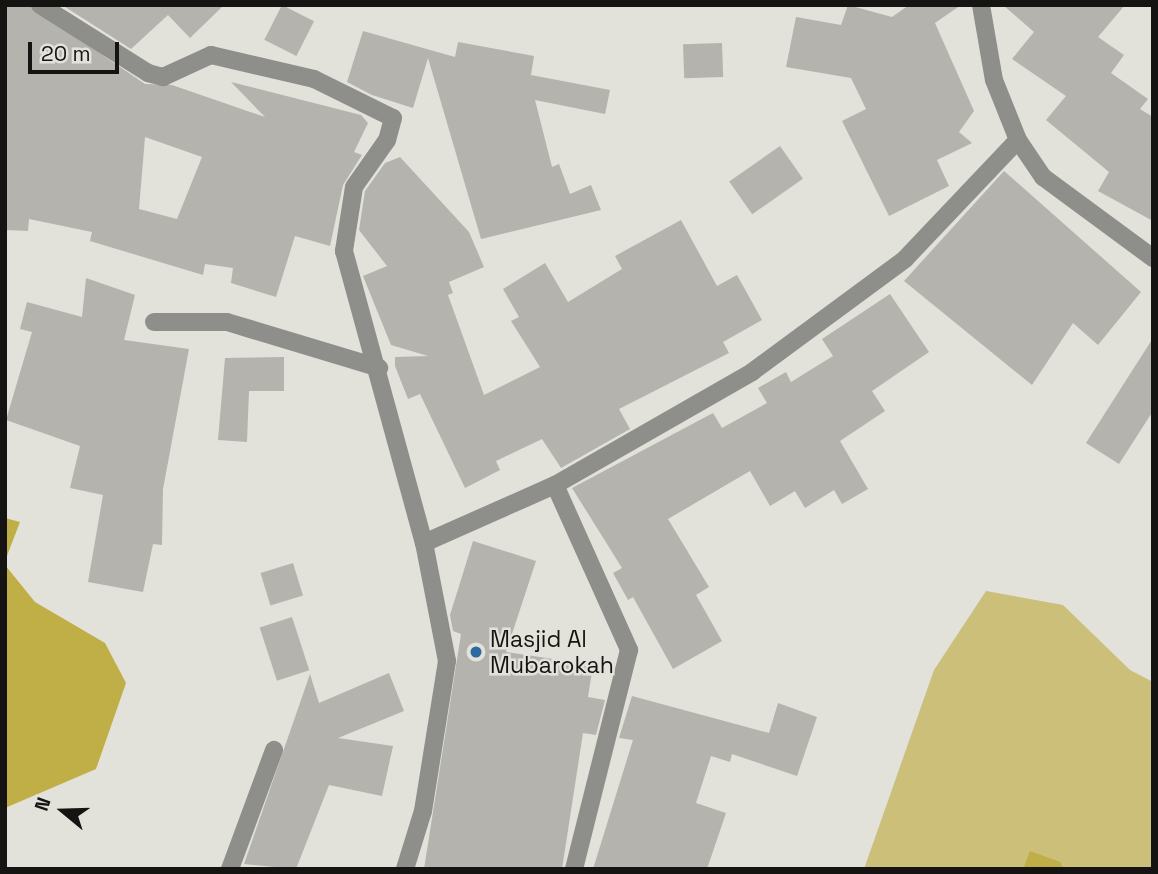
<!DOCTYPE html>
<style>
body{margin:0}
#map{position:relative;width:1158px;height:874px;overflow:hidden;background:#e2e1da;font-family:"Space Grotesk",sans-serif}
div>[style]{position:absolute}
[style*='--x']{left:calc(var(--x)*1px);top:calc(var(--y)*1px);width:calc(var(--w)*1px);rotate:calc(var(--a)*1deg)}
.green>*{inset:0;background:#cbbf7a}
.water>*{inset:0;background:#c0ae47}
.building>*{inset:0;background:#b4b3ad;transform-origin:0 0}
.minor>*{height:18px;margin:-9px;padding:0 9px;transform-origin:9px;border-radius:9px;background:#8e8e8b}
.dots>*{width:19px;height:19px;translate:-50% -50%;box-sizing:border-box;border:4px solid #e2e1da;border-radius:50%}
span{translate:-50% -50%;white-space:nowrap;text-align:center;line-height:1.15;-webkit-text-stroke:5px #e2e1da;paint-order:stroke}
.poi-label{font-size:23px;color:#151412}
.left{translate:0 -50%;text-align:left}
.frame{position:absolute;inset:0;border:7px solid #151412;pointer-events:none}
.north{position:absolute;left:28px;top:776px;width:70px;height:70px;-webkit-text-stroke:5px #e2e1da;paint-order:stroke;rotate:289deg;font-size:19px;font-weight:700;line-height:28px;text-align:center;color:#151412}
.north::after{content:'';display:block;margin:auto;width:24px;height:32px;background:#151412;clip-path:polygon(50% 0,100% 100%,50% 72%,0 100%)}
.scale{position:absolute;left:28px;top:42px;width:91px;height:32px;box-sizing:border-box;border:4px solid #151412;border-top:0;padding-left:9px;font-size:21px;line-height:24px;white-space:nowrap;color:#151412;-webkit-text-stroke:5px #e2e1da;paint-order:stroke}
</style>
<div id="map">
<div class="green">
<div style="clip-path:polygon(986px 591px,1063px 605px,1130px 670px,1153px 682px,1153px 869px,1063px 869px,1061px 862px,1031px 852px,1023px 869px,864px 869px,934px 670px)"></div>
</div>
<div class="water">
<div style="clip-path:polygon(5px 518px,20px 522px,5px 561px)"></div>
<div style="clip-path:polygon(5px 565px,35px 602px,105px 643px,126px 683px,96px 769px,5px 808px)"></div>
<div style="clip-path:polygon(1030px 851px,1061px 862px,1063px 869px,1023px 869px)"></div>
</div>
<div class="building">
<div style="clip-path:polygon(evenodd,5px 5px,29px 5px,145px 84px,172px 85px,265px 117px,231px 82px,361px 115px,368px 123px,354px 152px,362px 155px,343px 185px,330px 246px,295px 236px,276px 297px,231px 283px,233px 268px,205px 264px,203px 275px,90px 241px,92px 232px,29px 219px,28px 231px,5px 230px,5px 5px,145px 137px,202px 157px,177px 219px,139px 209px,145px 137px)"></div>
<div style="clip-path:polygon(62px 5px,224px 5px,190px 38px,168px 15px,131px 49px)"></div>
<div style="left:282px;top:5px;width:36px;height:39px;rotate:27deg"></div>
<div style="clip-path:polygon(848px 5px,892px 17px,909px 5px,961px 5px,935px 23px,974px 111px,959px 132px,972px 143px,937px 160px,949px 186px,889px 216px,842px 121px,866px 109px,851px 78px,786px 67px,796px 17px,841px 25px)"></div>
<div style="clip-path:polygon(1003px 5px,1125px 5px,1098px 37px,1124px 55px,1111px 73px,1148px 99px,1140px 109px,1153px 117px,1153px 221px,1098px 191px,1109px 172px,1046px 120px,1066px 96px,1012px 59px,1034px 32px)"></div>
<div style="clip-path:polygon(363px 31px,455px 57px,458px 42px,534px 56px,531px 75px,610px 90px,605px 114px,535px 100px,552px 167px,559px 164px,570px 194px,591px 185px,601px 210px,481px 239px,428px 58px,413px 108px,372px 95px,347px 82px)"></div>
<div style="left:722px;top:43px;width:34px;height:39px;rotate:88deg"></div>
<div style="left:780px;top:146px;width:40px;height:62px;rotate:55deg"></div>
<div style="clip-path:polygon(400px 157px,469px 232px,484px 267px,449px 282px,453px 293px,448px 295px,484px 395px,540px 367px,511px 321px,519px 317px,503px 289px,545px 263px,568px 302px,622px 269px,615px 256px,681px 220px,717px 286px,737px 275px,762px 320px,723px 342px,729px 353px,619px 409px,630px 429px,561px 468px,542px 439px,496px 461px,500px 470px,465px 488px,420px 394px,408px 399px,395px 366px,395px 357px,428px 356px,391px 345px,363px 276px,387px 266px,359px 230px,365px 191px,385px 163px)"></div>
<div style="clip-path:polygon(1004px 171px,1141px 292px,1098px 345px,1073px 323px,1032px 385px,904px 281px)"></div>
<div style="clip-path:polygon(86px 278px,135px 295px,124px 340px,189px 349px,163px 489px,162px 545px,153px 544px,143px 592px,88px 582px,103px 495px,70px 488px,80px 446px,6px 420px,32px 332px,20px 329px,27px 302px,82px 317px)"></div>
<div style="clip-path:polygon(890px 294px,929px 352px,872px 391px,885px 411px,840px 441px,868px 489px,842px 504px,834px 490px,805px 508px,795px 491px,770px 506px,750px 471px,668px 519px,709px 587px,696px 595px,722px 641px,673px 669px,633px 597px,628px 600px,613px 573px,622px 568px,572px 488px,713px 413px,722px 428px,767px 403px,758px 388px,786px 372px,791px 382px,833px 356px,822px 339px)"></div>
<div style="clip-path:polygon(1153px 338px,1153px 411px,1119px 464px,1086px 443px)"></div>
<div style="clip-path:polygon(284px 357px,284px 391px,249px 391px,247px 442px,218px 440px,225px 358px)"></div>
<div style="clip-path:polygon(473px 541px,536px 561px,506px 652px,593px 665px,588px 697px,605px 700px,596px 735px,583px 733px,562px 869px,424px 869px,461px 634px,453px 631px,450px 615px)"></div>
<div style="left:293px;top:563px;width:34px;height:34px;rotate:73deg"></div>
<div style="left:292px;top:617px;width:56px;height:34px;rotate:72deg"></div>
<div style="clip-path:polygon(389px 673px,404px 711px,338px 738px,393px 746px,382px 796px,329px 785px,296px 869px,244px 864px,310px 674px,319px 703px)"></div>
<div style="clip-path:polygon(632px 696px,769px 733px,778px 703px,817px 717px,797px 776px,732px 754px,730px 762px,711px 756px,696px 803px,726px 813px,707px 869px,593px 869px,633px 740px,619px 738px)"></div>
</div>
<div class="minor">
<div style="--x:40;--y:5;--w:128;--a:32.2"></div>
<div style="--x:148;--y:73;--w:16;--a:15"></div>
<div style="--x:163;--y:77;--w:53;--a:-24.6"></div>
<div style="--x:211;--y:55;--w:106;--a:13.1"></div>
<div style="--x:314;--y:79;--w:88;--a:26.3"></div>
<div style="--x:393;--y:118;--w:23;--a:105"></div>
<div style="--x:387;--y:140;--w:57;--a:125.1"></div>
<div style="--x:354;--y:187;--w:65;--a:98.9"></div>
<div style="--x:344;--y:251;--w:303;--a:74.7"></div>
<div style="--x:981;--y:5;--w:76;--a:80.2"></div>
<div style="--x:994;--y:80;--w:65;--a:68.2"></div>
<div style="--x:1018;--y:140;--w:45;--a:56"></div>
<div style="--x:1043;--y:177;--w:137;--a:36.4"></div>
<div style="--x:154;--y:322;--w:73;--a:0"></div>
<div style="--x:227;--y:322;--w:159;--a:16.8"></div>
<div style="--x:555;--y:485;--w:181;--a:65.8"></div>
<div style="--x:629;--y:650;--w:226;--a:104.1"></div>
<div style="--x:230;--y:869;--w:127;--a:-69.7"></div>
<div style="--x:405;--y:869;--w:61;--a:-72.8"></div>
<div style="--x:423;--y:811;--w:152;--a:-80.9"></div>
<div style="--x:447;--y:661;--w:120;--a:-101"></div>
<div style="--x:424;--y:543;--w:143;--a:-23.9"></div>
<div style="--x:555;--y:485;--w:227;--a:-29.8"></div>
<div style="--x:752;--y:372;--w:190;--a:-36.4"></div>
<div style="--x:905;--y:259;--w:164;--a:-46.5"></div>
</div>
<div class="dots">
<div style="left:476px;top:652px;background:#2e69a1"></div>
</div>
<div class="poi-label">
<span class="left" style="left:490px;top:652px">Masjid Al<br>Mubarokah</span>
</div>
<div class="frame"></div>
<div class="north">N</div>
<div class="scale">20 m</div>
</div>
